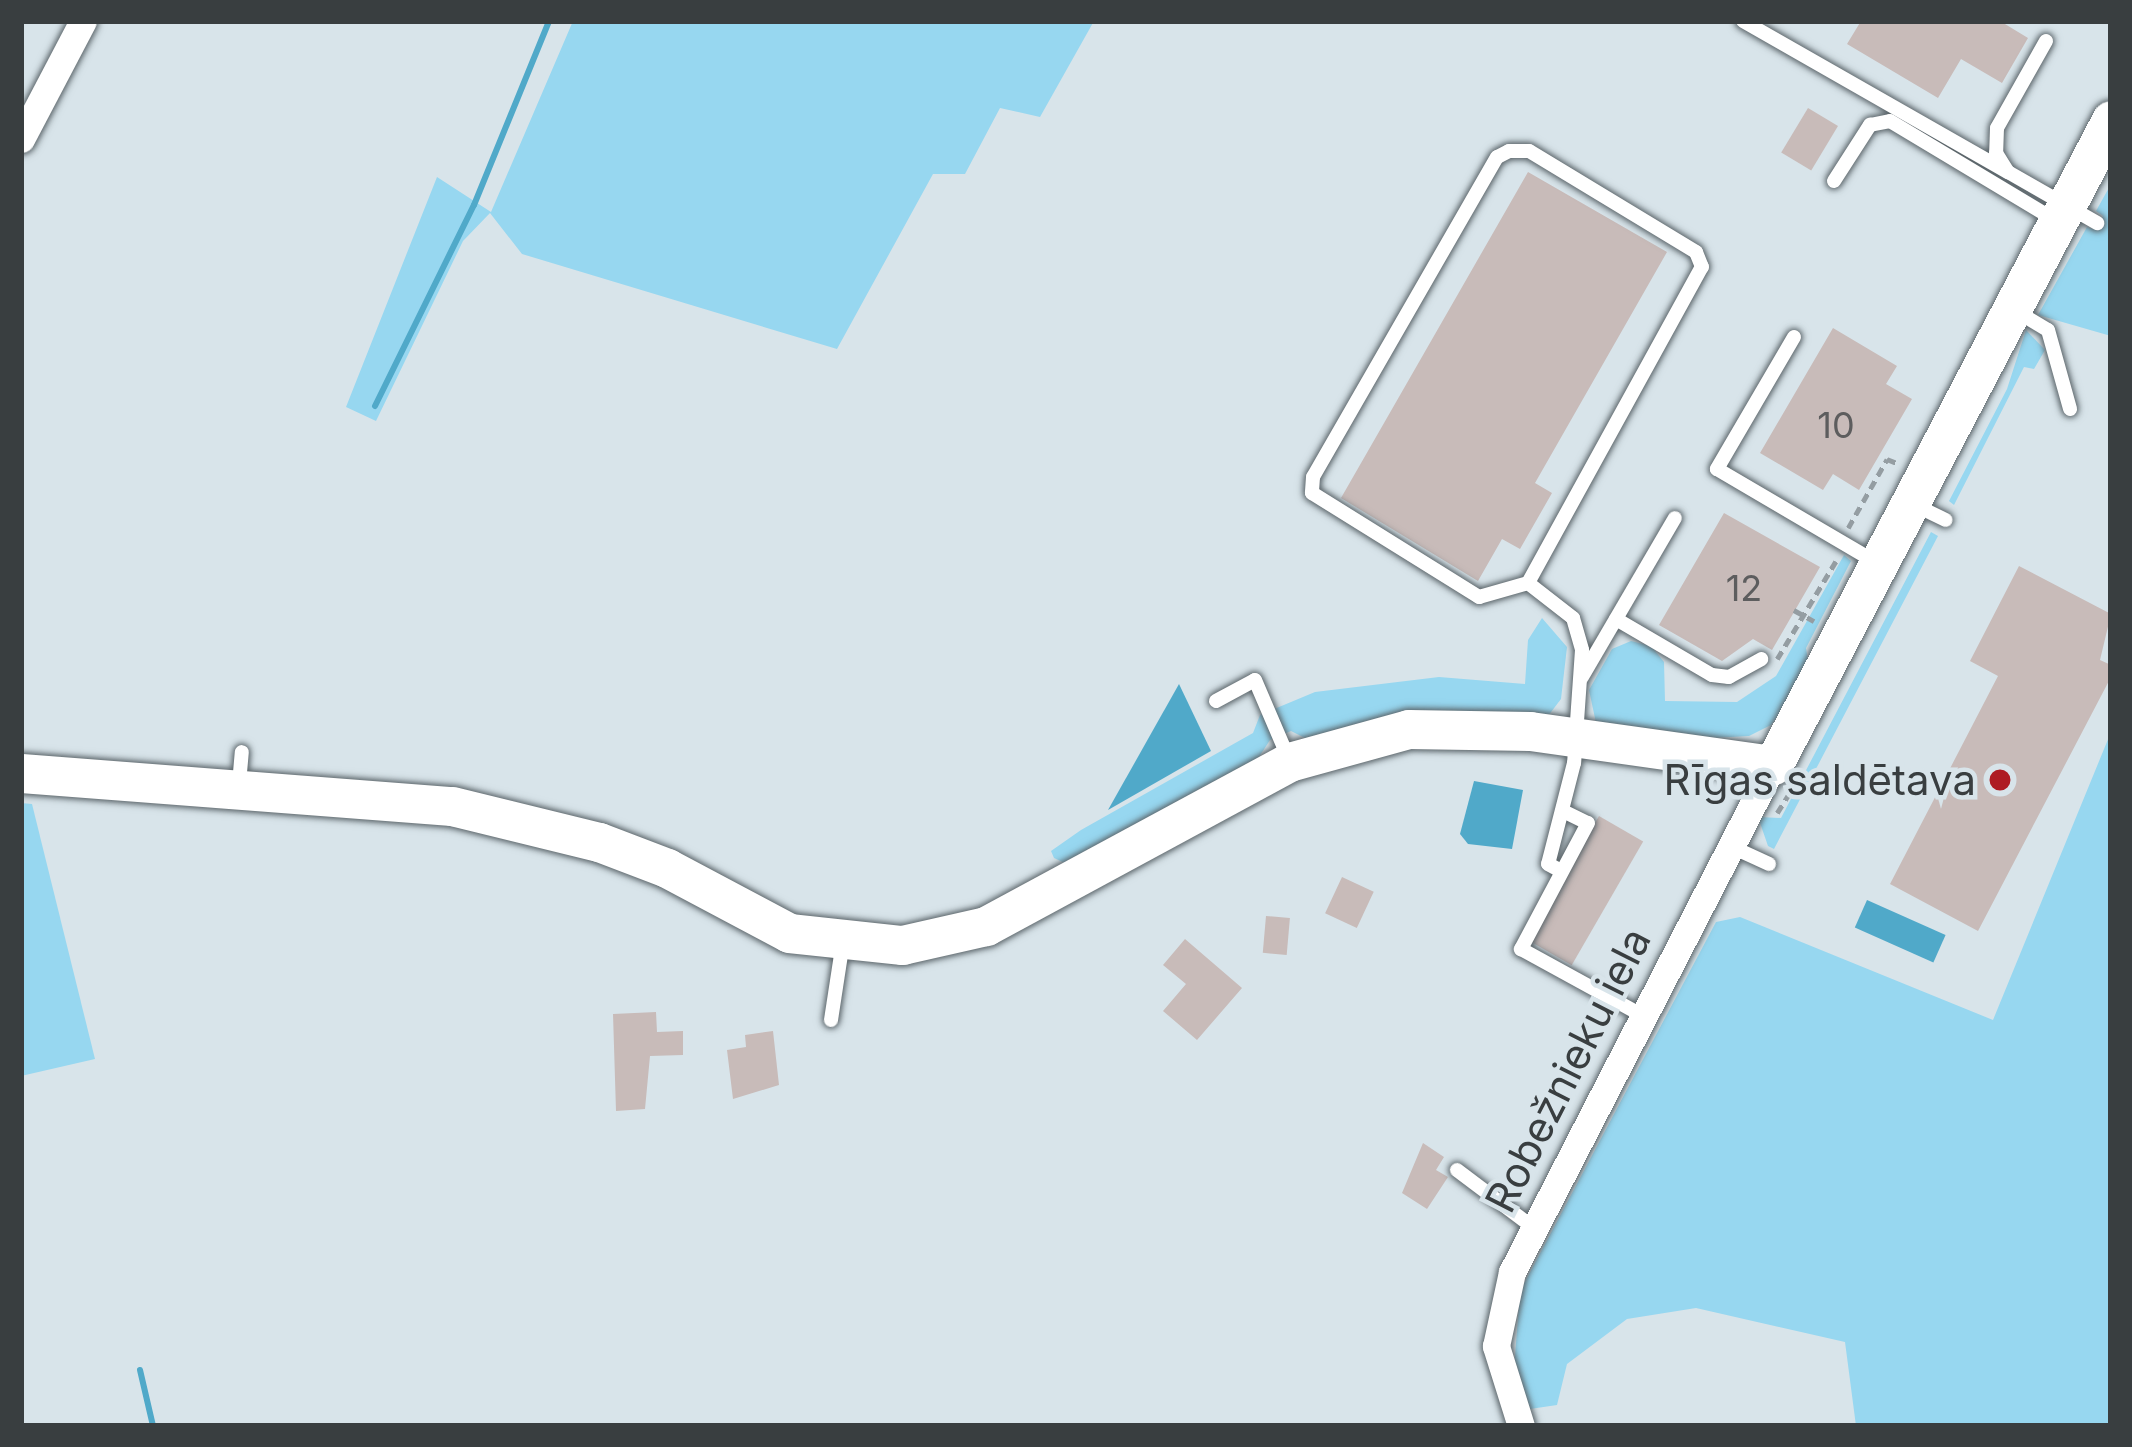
<!DOCTYPE html>
<meta charset="utf-8">
<style>
body{margin:0}
#map{position:relative;width:2132px;height:1447px;overflow:hidden;background:#d8e4ea;font-family:Inter,sans-serif}
div>[style]{position:absolute}
[style*='--x']{left:calc(var(--x)*1px);top:calc(var(--y)*1px);width:calc(var(--w)*1px);rotate:calc(var(--a)*1deg)}
.green>*{inset:0;background:#97d7f0}
.water>*{inset:0;background:#50a9c9;transform-origin:0 0}
.stream>*{height:6px;margin:-3px;padding:0 3px;transform-origin:3px;border-radius:3px;background:#50a9c9}
.building>*{inset:0;background:#c8bbb9;transform-origin:0 0}
.path>*{height:4.5px;margin-top:-2.25px;transform-origin:0;background:repeating-linear-gradient(90deg,#949da2 0 9px,transparent 0 15px)}
.roads{filter:drop-shadow(0 0 3px #5b656a) drop-shadow(0 0 3px #5b656a)}
.lane>*{height:14px;margin:-7px;padding:0 7px;transform-origin:7px;border-radius:7px;background:#fff}
.street>*{height:27px;margin:-13.5px;padding:0 13.5px;transform-origin:13.5px;border-radius:13.5px;background:#fff}
.secondary>*{height:39px;margin:-19.5px;padding:0 19.5px;transform-origin:19.5px;border-radius:19.5px;background:#fff}
.dots>*{width:33px;height:33px;translate:-50% -50%;box-sizing:border-box;border:6px solid #d8e4ea;border-radius:50%}
span{translate:-50% -50%;white-space:nowrap;text-align:center;line-height:1.15;-webkit-text-stroke:9px #d8e4ea;paint-order:stroke}
.number-label{font-size:36px;color:#5d5d5e}
.number-label span{-webkit-text-stroke-width:0}
.poi-label{font-size:42px;color:#393e40}
.right{translate:-100% -50%;text-align:right}
.street-label{font-size:42px;color:#393e40}
.frame{position:absolute;inset:0;border:24px solid #393e40;pointer-events:none}
</style>
<div id="map">
<div class="green">
<div style="clip-path:polygon(573px 21px,1094px 21px,1040px 117px,1000px 108px,965px 174px,933px 174px,837px 349px,522px 254px,490px 213px,463px 241px,376px 421px,346px 407px,437px 177px,491px 212px)"></div>
<div style="clip-path:polygon(2111px 184px,2111px 336px,2038px 315px,2087px 227px,2096px 230px,2103px 216px,2096px 211px)"></div>
<div style="clip-path:polygon(2026px 330px,2045px 350px,2034px 369px,2024px 367px,1954px 505px,1949px 501px,2007px 389px)"></div>
<div style="clip-path:polygon(1931px 532px,1938px 536px,1774px 849px,1768px 846px,1758px 817px,1781px 818px)"></div>
<div style="clip-path:polygon(1844px 555px,1851px 561px,1806px 648px,1810px 672px,1771px 725px,1749px 736px,1694px 739px,1596px 723px,1589px 690px,1612px 649px,1631px 641px,1651px 646px,1664px 662px,1665px 701px,1737px 702px,1776px 676px)"></div>
<div style="clip-path:polygon(1542px 618px,1567px 647px,1561px 699px,1548px 716px,1307px 739px,1291px 731px,1270px 740px,1257px 760px,1067px 864px,1054px 858px,1051px 851px,1081px 830px,1253px 733px,1260px 715px,1315px 692px,1439px 677px,1525px 684px,1528px 640px)"></div>
<div style="clip-path:polygon(2111px 732px,2111px 1426px,1856px 1426px,1845px 1342px,1696px 1308px,1627px 1319px,1567px 1364px,1557px 1405px,1530px 1409px,1514px 1369px,1520px 1291px,1716px 922px,1740px 917px,1993px 1020px)"></div>
<div style="clip-path:polygon(21px 803px,32px 804px,95px 1059px,21px 1076px)"></div>
</div>
<div class="water">
<div style="clip-path:polygon(1179px 684px,1211px 751px,1108px 810px)"></div>
<div style="clip-path:polygon(1474px 781px,1523px 790px,1512px 849px,1468px 844px,1460px 834px)"></div>
<div style="left:1867px;top:900px;width:86px;height:30px;rotate:24deg"></div>
</div>
<div class="stream">
<div style="--x:375;--y:406;--w:224;--a:-63.8"></div>
<div style="--x:474;--y:205;--w:199;--a:-67.8"></div>
<div style="--x:140;--y:1370;--w:57;--a:76.9"></div>
</div>
<div class="building">
<div style="clip-path:polygon(1861px 21px,2000px 21px,2028px 38px,2002px 83px,1961px 59px,1938px 98px,1847px 44px)"></div>
<div style="left:1808px;top:108px;width:35px;height:52px;rotate:31deg"></div>
<div style="clip-path:polygon(1528px 172px,1667px 252px,1535px 483px,1552px 493px,1520px 549px,1502px 539px,1478px 581px,1341px 498px)"></div>
<div style="clip-path:polygon(1833px 328px,1897px 366px,1886px 384px,1912px 399px,1859px 490px,1833px 474px,1823px 490px,1760px 453px)"></div>
<div style="clip-path:polygon(1724px 513px,1820px 567px,1772px 650px,1753px 639px,1722px 661px,1659px 625px)"></div>
<div style="clip-path:polygon(2019px 566px,2111px 614px,2100px 660px,2111px 665px,2111px 677px,1978px 931px,1890px 884px,1998px 676px,1970px 661px)"></div>
<div style="left:1599px;top:816px;width:51px;height:143px;rotate:30deg"></div>
<div style="left:1342px;top:877px;width:35px;height:40px;rotate:25deg"></div>
<div style="left:1266px;top:916px;width:24px;height:37px;rotate:5deg"></div>
<div style="clip-path:polygon(1185px 939px,1242px 988px,1197px 1040px,1163px 1011px,1186px 984px,1163px 965px)"></div>
<div style="clip-path:polygon(656px 1012px,657px 1032px,683px 1031px,683px 1055px,650px 1056px,645px 1109px,616px 1111px,613px 1014px)"></div>
<div style="clip-path:polygon(773px 1031px,779px 1085px,733px 1099px,727px 1050px,746px 1047px,745px 1035px)"></div>
<div style="clip-path:polygon(1423px 1143px,1444px 1157px,1436px 1170px,1448px 1177px,1427px 1209px,1402px 1193px)"></div>
</div>
<div class="path">
<div style="--x:1848;--y:528;--w:79;--a:-60.5"></div>
<div style="--x:1887;--y:459;--w:11;--a:22"></div>
<div style="--x:1794;--y:610;--w:23;--a:29"></div>
<div style="--x:1777;--y:659;--w:114;--a:-59"></div>
<div style="--x:1777;--y:813;--w:25;--a:-58"></div>
</div>
<div class="roads">
<div class="lane">
<div style="--x:1743;--y:21;--w:305;--a:29.7"></div>
<div style="--x:2046;--y:41;--w:100;--a:119.4"></div>
<div style="--x:1997;--y:128;--w:25;--a:92"></div>
<div style="--x:1996;--y:153;--w:22;--a:58"></div>
<div style="--x:2008;--y:172;--w:103;--a:29.8"></div>
<div style="--x:1834;--y:181;--w:67;--a:-57.3"></div>
<div style="--x:1870;--y:125;--w:20;--a:-11"></div>
<div style="--x:1890;--y:121;--w:190;--a:31"></div>
<div style="--x:2016;--y:311;--w:37;--a:31"></div>
<div style="--x:2048;--y:330;--w:82;--a:74.4"></div>
<div style="--x:1794;--y:337;--w:153;--a:120.3"></div>
<div style="--x:1717;--y:469;--w:182;--a:30.4"></div>
<div style="--x:1915;--y:505;--w:34;--a:26"></div>
<div style="--x:1528;--y:583;--w:361;--a:-61.2"></div>
<div style="--x:1702;--y:267;--w:16;--a:-112"></div>
<div style="--x:1696;--y:252;--w:195;--a:-148.8"></div>
<div style="--x:1529;--y:151;--w:20;--a:180"></div>
<div style="--x:1509;--y:151;--w:13;--a:153"></div>
<div style="--x:1497;--y:157;--w:369;--a:119.9"></div>
<div style="--x:1313;--y:477;--w:16;--a:94"></div>
<div style="--x:1312;--y:493;--w:197;--a:31.9"></div>
<div style="--x:1479;--y:597;--w:51;--a:-15.9"></div>
<div style="--x:1528;--y:583;--w:57;--a:37.9"></div>
<div style="--x:1573;--y:618;--w:33;--a:74"></div>
<div style="--x:1582;--y:650;--w:113;--a:94"></div>
<div style="--x:1574;--y:763;--w:104;--a:104.4"></div>
<div style="--x:1548;--y:864;--w:15;--a:28"></div>
<div style="--x:1616;--y:619;--w:111;--a:30.3"></div>
<div style="--x:1712;--y:675;--w:17;--a:7"></div>
<div style="--x:1729;--y:677;--w:37;--a:-29"></div>
<div style="--x:1582;--y:677;--w:184;--a:-59.7"></div>
<div style="--x:1216;--y:701;--w:44;--a:-28.3"></div>
<div style="--x:1255;--y:680;--w:84;--a:66.8"></div>
<div style="--x:239;--y:784;--w:32;--a:-85"></div>
<div style="--x:1565;--y:812;--w:25;--a:26"></div>
<div style="--x:1588;--y:823;--w:143;--a:118"></div>
<div style="--x:1521;--y:949;--w:141;--a:28.7"></div>
<div style="--x:1730;--y:846;--w:43;--a:24.8"></div>
<div style="--x:831;--y:1020;--w:79;--a:-81.3"></div>
<div style="--x:1457;--y:1170;--w:96;--a:37"></div>
</div>
<div class="street">
<div style="--x:21;--y:139;--w:133;--a:-62.3"></div>
<div style="--x:1521;--y:1426;--w:84;--a:-107.4"></div>
<div style="--x:1496;--y:1346;--w:76;--a:-77.8"></div>
<div style="--x:1512;--y:1272;--w:570;--a:-62.76"></div>
</div>
<div class="secondary">
<div style="--x:21;--y:773;--w:432;--a:4.4"></div>
<div style="--x:452;--y:806;--w:151;--a:13.8"></div>
<div style="--x:599;--y:842;--w:73;--a:20.9"></div>
<div style="--x:667;--y:868;--w:138;--a:28"></div>
<div style="--x:789;--y:933;--w:114;--a:6.1"></div>
<div style="--x:902;--y:945;--w:86;--a:-12.7"></div>
<div style="--x:986;--y:926;--w:345;--a:-28.4"></div>
<div style="--x:1289;--y:762;--w:124;--a:-15.4"></div>
<div style="--x:1409;--y:729;--w:121;--a:0.9"></div>
<div style="--x:1530;--y:731;--w:245;--a:8"></div>
<div style="--x:1773;--y:765;--w:728;--a:-62.34"></div>
</div>
</div>
<div class="dots">
<div style="left:2000px;top:780px;background:#ae1c23"></div>
</div>
<div class="number-label">
<span style="left:1836px;top:426px">10</span>
<span style="left:1744px;top:589px">12</span>
</div>
<div class="poi-label">
<span class="right" style="left:1976px;top:780px">Rīgas saldētava</span>
</div>
<div class="street-label">
<span style="left:1568px;top:1070px;rotate:-63deg">Robežnieku iela</span>
</div>
<div class="frame"></div>
</div>
